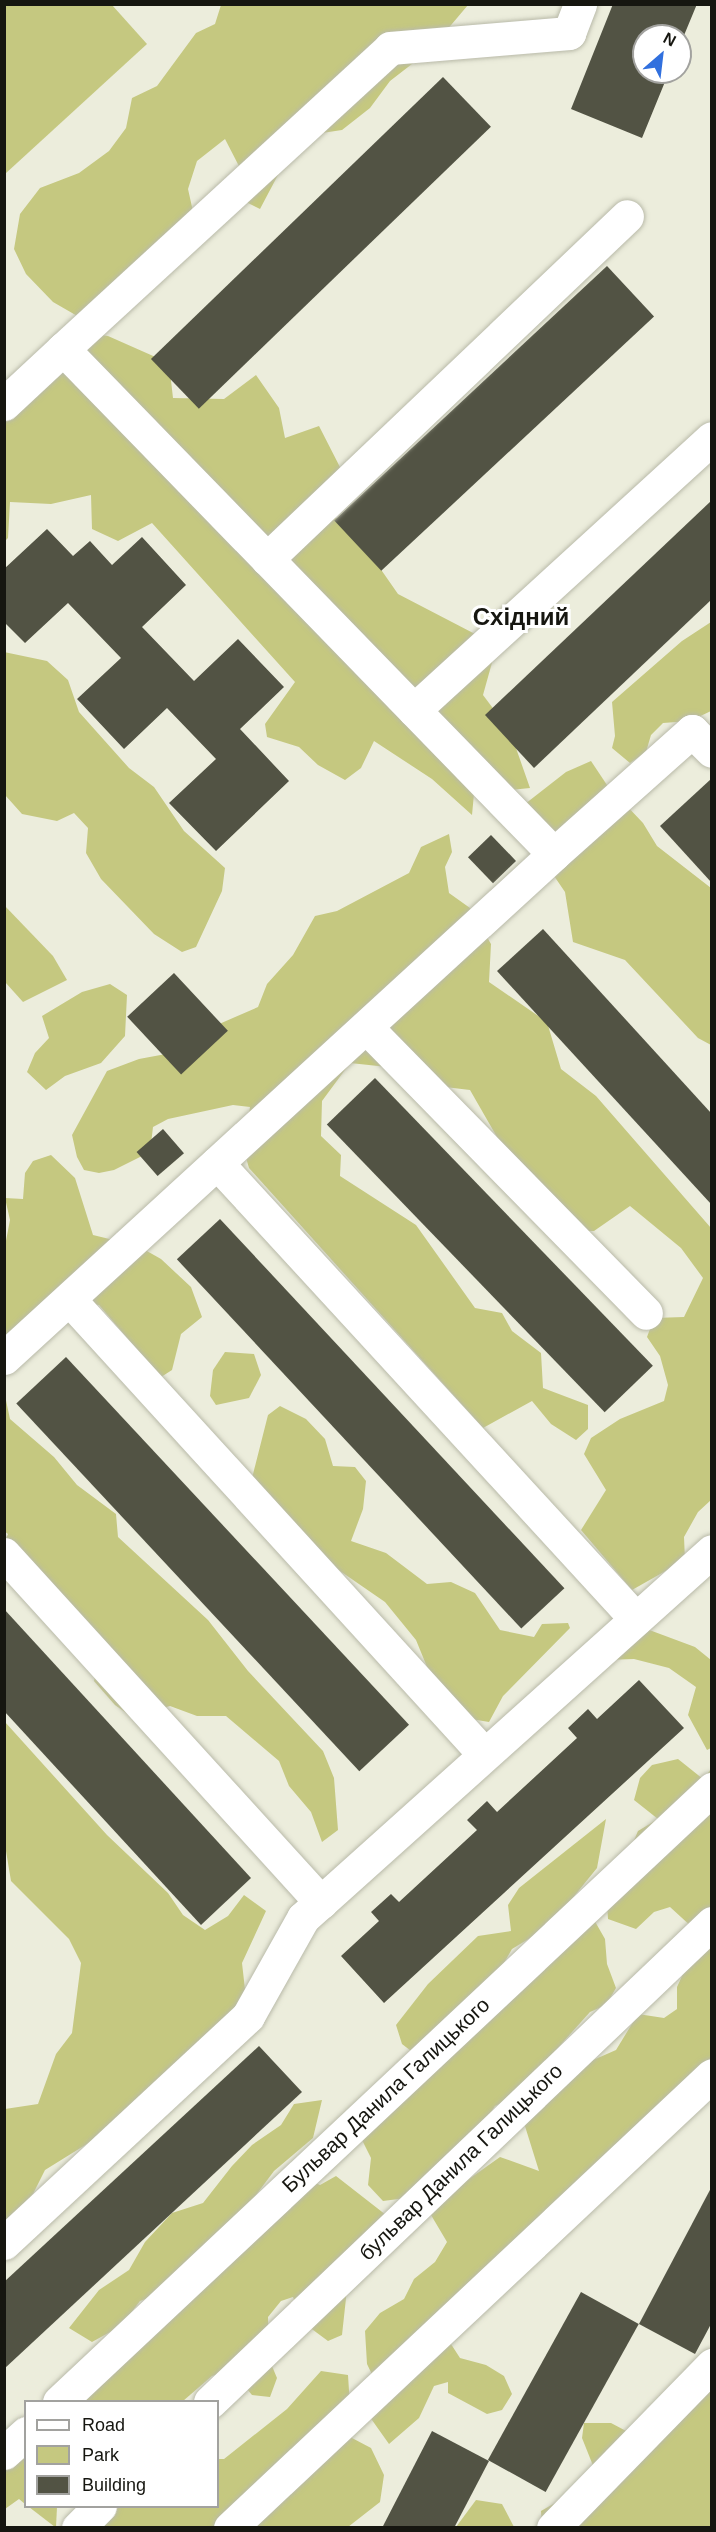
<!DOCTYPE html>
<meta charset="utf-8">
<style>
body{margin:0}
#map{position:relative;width:716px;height:2532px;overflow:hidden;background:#eceddc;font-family:Arial,sans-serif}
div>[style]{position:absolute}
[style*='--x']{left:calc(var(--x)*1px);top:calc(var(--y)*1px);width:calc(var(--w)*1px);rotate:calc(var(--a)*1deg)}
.green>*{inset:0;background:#c5c880}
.building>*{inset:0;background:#525344;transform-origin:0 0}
.roads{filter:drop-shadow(0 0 2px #b9baa9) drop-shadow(0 0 2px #b9baa9)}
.minor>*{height:33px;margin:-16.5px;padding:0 16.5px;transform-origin:16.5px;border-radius:16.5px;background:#fff}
span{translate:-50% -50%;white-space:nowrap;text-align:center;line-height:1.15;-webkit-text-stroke:6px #fff;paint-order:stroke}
.street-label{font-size:21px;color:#161610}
.quarter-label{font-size:24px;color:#161610;font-weight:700}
.frame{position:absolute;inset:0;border:6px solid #161610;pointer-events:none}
.legend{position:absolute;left:24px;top:2400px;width:195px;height:108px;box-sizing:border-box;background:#fff;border:2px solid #a2a29f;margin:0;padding:8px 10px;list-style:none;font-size:18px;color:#161610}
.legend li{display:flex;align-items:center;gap:12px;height:30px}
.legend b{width:30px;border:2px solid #a2a29f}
.north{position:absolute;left:632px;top:24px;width:60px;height:60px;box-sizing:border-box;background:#fff;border:2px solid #a2a29f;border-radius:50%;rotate:28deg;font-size:16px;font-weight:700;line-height:24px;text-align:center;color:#161610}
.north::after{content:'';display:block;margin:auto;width:21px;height:27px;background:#3170de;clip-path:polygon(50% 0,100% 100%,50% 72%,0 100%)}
</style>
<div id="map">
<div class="green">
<div style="clip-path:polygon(5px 4px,112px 5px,147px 44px,5px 174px)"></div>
<div style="clip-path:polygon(221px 5px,468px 5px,430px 50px,390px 81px,370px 108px,342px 130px,315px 134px,289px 154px,260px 209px,246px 202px,241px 170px,225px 139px,197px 161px,188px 189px,194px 216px,86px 321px,53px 302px,26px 274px,14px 249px,20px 214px,40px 188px,79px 173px,109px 151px,126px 128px,132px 98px,157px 86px,196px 33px,215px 24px)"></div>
<div style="clip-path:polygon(64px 330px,108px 336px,169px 363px,173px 398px,224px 399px,256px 375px,279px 408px,285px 438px,319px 426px,343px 473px,333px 515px,359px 538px,398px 594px,475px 634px,493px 659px,483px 695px,510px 731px,530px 788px,474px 794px,472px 815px,432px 779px,374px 741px,361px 768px,345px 780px,318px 765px,299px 747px,267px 737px,265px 724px,295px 682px,152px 523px,118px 541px,92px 529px,91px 495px,51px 504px,10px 502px,8px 538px,5px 541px,5px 389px)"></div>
<div style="clip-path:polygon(711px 622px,711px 711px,690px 721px,663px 723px,651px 735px,646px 752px,630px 763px,612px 748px,615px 736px,612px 702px,682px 641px)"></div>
<div style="clip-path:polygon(4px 652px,47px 661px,68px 680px,79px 712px,129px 768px,154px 787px,184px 831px,225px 868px,222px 891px,196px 947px,182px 952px,154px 934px,101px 879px,86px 853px,88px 828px,74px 813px,57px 821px,22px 814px,5px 795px)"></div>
<div style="clip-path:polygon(591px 761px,607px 785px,643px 823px,657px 846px,711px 888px,711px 1045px,698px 1038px,625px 960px,573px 942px,565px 892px,550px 870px,525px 804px,566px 772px)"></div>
<div style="clip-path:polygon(449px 834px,452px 852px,445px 867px,449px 893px,470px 908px,491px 944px,489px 982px,547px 1022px,561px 1069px,596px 1096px,711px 1228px,711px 1500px,698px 1512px,684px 1537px,685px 1560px,632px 1590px,581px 1530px,606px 1490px,584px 1454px,591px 1438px,620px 1419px,664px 1401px,668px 1385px,660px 1356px,647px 1337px,654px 1318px,684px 1317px,703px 1278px,681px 1248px,630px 1206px,594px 1231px,582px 1231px,509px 1158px,470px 1090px,445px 1087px,397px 1068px,350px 1063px,322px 1101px,321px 1136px,341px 1155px,340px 1176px,416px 1225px,475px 1308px,502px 1313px,512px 1331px,541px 1353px,543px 1388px,588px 1405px,588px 1429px,576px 1440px,551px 1424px,532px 1401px,483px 1428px,249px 1168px,244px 1151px,250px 1107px,233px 1105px,168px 1119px,153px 1127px,151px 1144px,144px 1155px,114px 1170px,99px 1173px,84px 1170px,77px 1157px,72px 1135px,107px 1071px,139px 1059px,182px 1051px,194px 1035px,258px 1007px,267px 984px,293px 955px,315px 916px,337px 911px,409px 873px,421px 847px)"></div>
<div style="clip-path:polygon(4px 905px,53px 956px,67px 980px,23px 1002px,5px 982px)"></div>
<div style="clip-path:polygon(110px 984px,127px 995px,125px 1036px,101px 1063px,65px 1076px,46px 1090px,27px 1072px,35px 1053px,49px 1038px,42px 1016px,82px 992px)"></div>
<div style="clip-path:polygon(51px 1155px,75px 1178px,93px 1235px,138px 1246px,161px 1259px,191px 1287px,202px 1317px,181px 1334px,172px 1370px,147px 1386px,134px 1346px,99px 1305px,83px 1303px,5px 1376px,4px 1251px,10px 1220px,5px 1198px,23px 1199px,25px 1173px,33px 1161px)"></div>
<div style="clip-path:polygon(225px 1352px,254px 1354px,261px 1375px,249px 1398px,216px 1405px,210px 1396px,213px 1370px)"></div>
<div style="clip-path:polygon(4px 1391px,10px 1419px,54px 1457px,77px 1485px,116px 1514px,118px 1537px,208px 1620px,248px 1671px,323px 1751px,334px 1778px,338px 1830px,322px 1842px,311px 1812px,289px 1786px,279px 1761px,226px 1716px,197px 1716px,170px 1706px,132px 1717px,115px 1705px,94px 1681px,102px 1647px,5px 1541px,8px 1534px,4px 1531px)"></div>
<div style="clip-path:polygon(280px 1406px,306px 1419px,325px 1439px,333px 1466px,355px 1467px,366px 1481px,363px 1509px,351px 1541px,386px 1553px,427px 1584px,451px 1582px,475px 1593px,500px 1630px,534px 1637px,542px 1624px,568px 1623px,570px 1628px,503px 1696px,489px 1722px,465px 1718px,434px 1684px,416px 1640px,385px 1602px,311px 1551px,251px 1482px,268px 1415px)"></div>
<div style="clip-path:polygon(644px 1628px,695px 1647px,711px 1660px,711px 1748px,707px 1750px,688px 1715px,696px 1687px,669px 1668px,634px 1659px,604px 1660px)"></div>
<div style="clip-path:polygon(5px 1722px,107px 1835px,168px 1893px,183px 1915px,205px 1930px,228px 1916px,244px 1895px,266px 1911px,242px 1963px,248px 2016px,103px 2134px,45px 2170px,33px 2194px,5px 2226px,5px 2109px,38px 2104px,56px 2054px,72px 2033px,81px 1963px,69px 1939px,11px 1881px,5px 1845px)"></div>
<div style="clip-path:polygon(678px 1759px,703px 1779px,711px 1769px,712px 1912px,693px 1928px,670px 1907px,654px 1912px,636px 1929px,608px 1919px,607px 1904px,638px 1831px,658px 1819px,634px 1800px,640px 1778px,652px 1765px)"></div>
<div style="clip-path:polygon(606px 1819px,597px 1868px,550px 1926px,512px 1949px,501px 1968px,415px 2054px,402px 2044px,396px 2025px,428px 1984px,478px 1936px,511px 1931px,508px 1905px,519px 1888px)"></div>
<div style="clip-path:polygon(593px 1918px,605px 1939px,607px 1964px,616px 1988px,606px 2005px,590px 2012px,513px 2098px,495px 2106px,479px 2130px,414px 2197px,383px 2201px,368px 2185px,371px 2158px,358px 2132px)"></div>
<div style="clip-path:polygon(711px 1948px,711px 2072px,449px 2341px,460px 2358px,486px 2365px,504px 2376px,512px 2394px,502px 2410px,487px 2414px,448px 2393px,448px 2382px,434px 2386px,419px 2418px,389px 2444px,367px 2413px,381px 2393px,367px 2364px,365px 2331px,380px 2313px,404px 2299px,414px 2279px,435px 2262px,447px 2242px,431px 2215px,441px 2199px,500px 2157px,539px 2171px,524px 2123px,568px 2071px,616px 2050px,638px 2014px,664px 2018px,677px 2009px,677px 1987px,687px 1965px)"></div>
<div style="clip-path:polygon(322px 2100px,313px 2138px,274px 2171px,227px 2234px,171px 2290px,140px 2301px,121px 2326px,92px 2342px,69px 2328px,99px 2290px,129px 2270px,145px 2242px,172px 2213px,203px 2203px,232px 2166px,252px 2145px,281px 2125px,294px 2104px)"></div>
<div style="clip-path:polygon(300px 2176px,320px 2185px,336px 2176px,386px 2215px,347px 2289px,342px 2335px,328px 2341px,305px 2324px,293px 2297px,281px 2301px,268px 2317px,269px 2359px,277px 2378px,270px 2397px,252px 2395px,231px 2370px,212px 2376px,183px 2401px,45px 2402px)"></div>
<div style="clip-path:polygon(711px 2356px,711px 2527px,542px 2527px,541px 2511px,555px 2503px,594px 2468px,582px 2438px,584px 2423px,611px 2423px,628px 2432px)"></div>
<div style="clip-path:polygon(321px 2371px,348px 2375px,352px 2438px,371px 2448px,384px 2475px,380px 2502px,348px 2527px,88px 2527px,81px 2507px,218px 2506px,218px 2459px,224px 2459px,287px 2409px)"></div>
<div style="clip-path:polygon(25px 2421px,25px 2504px,19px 2499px,5px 2509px,5px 2451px)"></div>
<div style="clip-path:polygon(476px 2500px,502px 2504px,514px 2527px,456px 2527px)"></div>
<div style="clip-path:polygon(29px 2507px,57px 2507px,56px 2527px,55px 2527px)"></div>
</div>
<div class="building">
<div style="clip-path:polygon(613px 4px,697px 4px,680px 45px,680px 36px,644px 36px,644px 72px,669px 72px,642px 138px,571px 109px)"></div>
<div style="left:443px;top:77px;width:69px;height:406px;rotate:46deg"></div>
<div style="left:607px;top:266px;width:69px;height:373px;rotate:47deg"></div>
<div style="clip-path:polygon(711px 501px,711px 600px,534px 768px,485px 715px)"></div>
<div style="clip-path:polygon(47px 529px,73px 556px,90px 541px,112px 565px,142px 537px,186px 585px,142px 627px,194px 681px,238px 639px,284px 687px,240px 729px,289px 781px,216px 851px,169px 803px,216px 759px,167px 708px,124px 749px,77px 699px,121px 658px,68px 603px,25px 643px,4px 622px,4px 569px)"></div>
<div style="clip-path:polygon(711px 779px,711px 882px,660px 826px)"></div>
<div style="left:491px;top:835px;width:36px;height:32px;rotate:46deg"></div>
<div style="clip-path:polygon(543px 929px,711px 1113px,711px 1204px,497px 971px)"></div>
<div style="left:174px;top:973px;width:79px;height:64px;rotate:47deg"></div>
<div style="left:375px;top:1078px;width:400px;height:67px;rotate:46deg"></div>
<div style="left:163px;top:1129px;width:32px;height:35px;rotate:49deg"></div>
<div style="left:220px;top:1219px;width:505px;height:59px;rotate:47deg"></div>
<div style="left:66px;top:1357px;width:503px;height:68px;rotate:47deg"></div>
<div style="clip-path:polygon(4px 1609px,251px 1878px,201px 1925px,4px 1711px)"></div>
<div style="clip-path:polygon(639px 1680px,684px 1728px,384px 2003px,341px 1956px,379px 1921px,371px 1912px,391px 1894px,399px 1902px,477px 1830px,467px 1820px,487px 1801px,497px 1812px,577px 1738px,568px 1728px,588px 1709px,597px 1719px)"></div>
<div style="clip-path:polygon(259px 2046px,302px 2092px,4px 2369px,4px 2282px)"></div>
<div style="clip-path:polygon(711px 2188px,711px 2324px,695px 2354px,639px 2324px)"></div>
<div style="left:581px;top:2292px;width:66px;height:192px;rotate:29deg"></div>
<div style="clip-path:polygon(432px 2431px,489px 2461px,454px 2528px,382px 2528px)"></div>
</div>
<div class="roads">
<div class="minor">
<div style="--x:63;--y:349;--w:444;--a:-42.6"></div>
<div style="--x:390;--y:48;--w:180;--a:-4.8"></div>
<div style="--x:569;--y:33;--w:31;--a:-69"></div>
<div style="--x:4;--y:404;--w:81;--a:-43"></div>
<div style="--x:63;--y:349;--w:704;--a:45.81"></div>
<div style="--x:554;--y:854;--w:746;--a:137.5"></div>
<div style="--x:267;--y:559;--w:497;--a:-43.6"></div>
<div style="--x:414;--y:710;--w:403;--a:-42.4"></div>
<div style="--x:554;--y:854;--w:185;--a:-41.7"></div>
<div style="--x:692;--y:731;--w:28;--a:45"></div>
<div style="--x:366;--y:1027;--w:400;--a:45.6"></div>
<div style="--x:217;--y:1163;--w:619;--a:47.42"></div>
<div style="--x:69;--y:1299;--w:616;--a:47.63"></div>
<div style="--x:4;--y:1554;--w:471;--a:47.7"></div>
<div style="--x:321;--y:1902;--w:525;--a:-41.91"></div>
<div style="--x:4;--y:2243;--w:333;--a:-42.9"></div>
<div style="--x:248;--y:2016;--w:112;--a:-60.7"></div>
<div style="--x:303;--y:1918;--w:24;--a:-42"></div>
<div style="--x:59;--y:2402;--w:896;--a:-43.19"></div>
<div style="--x:210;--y:2402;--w:694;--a:-43.66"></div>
<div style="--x:4;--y:2453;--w:30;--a:-42"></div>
<div style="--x:78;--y:2528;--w:31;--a:-45"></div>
<div style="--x:230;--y:2528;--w:661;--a:-43.22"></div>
<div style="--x:553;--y:2528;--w:228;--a:-45.7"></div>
</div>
</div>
<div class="street-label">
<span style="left:386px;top:2095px;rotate:-43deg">Бульвар Данила Галицького</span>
<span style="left:461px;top:2162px;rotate:-44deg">бульвар Данила Галицького</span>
</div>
<div class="quarter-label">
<span style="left:521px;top:617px">Східний</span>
</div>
<div class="frame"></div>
<ul class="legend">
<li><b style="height:8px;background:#fff"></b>Road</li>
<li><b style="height:16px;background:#c5c880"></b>Park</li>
<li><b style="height:16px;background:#525344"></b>Building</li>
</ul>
<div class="north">N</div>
</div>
